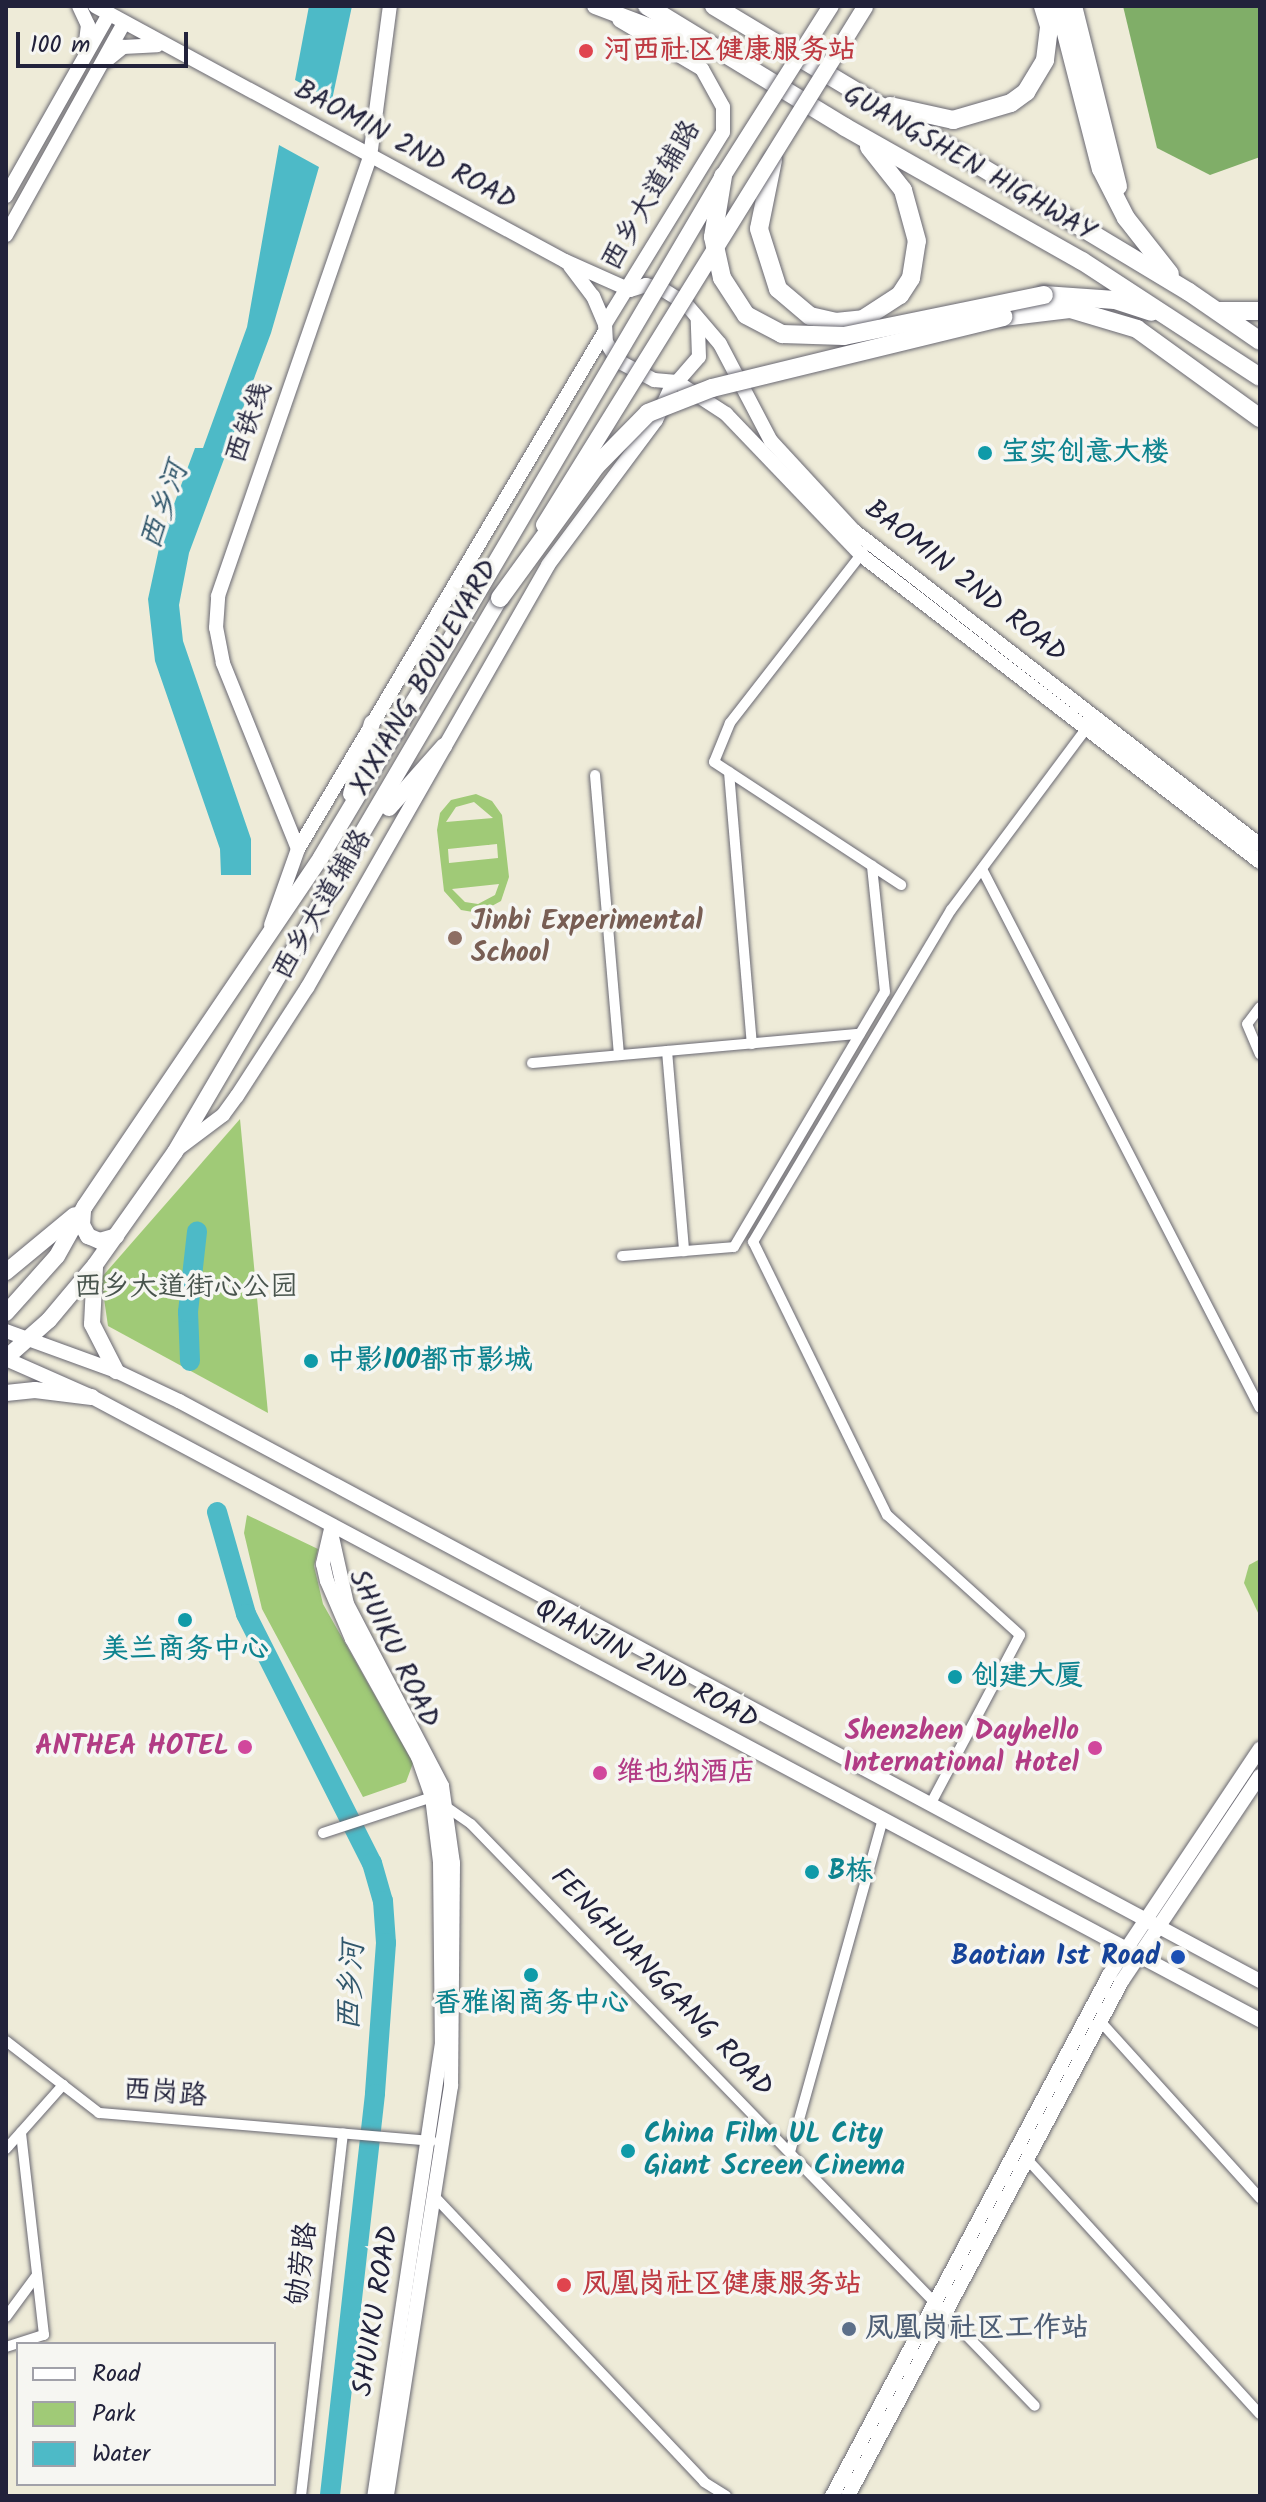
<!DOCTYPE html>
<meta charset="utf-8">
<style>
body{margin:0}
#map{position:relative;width:1266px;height:2502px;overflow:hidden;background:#eeebd8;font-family:Kalam,"LXGW WenKai TC",sans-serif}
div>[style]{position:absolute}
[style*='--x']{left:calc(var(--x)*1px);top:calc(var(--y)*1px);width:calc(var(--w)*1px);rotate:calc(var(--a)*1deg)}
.green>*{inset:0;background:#a0ca77}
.forest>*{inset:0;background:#80ae68}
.water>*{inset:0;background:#4dbac7}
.river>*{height:20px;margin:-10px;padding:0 10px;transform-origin:10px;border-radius:10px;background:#4dbac7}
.roads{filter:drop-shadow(0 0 2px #696872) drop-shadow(0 0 2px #696872)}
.street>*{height:10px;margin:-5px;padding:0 5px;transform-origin:5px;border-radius:5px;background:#fff}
.secondary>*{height:14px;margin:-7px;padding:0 7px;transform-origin:7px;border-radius:7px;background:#fff}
.primary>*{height:16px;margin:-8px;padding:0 8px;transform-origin:8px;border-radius:8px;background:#fff}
.highway>*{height:18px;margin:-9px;padding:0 9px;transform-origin:9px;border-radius:9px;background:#fff}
.bridges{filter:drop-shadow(0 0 2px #696872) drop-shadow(0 0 2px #696872)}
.primary-bridge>*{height:16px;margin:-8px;padding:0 8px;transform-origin:8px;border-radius:8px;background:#fff}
.highway-bridge>*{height:18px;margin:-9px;padding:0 9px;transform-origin:9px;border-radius:9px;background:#fff}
.dots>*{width:22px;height:22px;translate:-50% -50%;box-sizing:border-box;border:4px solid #f6f6f2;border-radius:50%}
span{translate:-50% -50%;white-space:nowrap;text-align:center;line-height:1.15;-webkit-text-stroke:7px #f6f6f2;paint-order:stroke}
.health-label{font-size:28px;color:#be3a42;font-weight:700}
.left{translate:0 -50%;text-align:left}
.street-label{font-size:28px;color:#22223b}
.culture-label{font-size:28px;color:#0d838f;font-weight:700}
.education-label{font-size:28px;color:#785e54;font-weight:700}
.park-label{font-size:28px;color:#48544d}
.hotel-label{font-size:28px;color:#b23c85;font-weight:700}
.right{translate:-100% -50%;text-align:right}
.transit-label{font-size:28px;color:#164399;font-weight:700}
.service-label{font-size:28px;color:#4e5e75;font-weight:700}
.water-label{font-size:30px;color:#31576c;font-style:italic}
.frame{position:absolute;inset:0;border:8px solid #22223b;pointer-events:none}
.legend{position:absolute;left:16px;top:2342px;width:260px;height:144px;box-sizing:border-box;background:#f6f6f2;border:2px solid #a1a1a9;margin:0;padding:10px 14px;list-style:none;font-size:24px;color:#22223b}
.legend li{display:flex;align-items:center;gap:16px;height:40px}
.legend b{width:40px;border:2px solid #a1a1a9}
.scale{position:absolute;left:16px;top:32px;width:172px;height:36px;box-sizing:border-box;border:4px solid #22223b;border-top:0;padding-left:10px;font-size:24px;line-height:28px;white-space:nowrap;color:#22223b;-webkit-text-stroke:6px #f6f6f2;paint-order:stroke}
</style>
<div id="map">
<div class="green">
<div style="clip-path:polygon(evenodd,476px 794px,492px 801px,502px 815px,509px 877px,501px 901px,479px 913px,461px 910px,444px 891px,437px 830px,440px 813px,451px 800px,476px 794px,474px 802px,493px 818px,446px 822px,456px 807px,474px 802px,476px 794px,497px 844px,498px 858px,449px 863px,448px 849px,497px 844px,476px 794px,499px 884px,495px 895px,478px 904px,465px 902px,452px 889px,499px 884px)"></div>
<div style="clip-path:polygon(240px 1119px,268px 1413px,108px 1326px,101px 1278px)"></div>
<div style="clip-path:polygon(247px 1515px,318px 1549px,314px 1566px,323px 1604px,413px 1763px,406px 1782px,363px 1797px,262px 1609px,244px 1533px)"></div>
<div style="clip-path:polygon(1260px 1559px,1260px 1617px,1244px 1583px,1249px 1565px)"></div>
</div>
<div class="forest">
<div style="clip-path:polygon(1123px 6px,1260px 6px,1260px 157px,1210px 175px,1157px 148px)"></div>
</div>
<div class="water">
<div style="clip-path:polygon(309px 6px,352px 6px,332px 100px,295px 80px)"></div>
<div style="clip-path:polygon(279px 145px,319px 167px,271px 333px,189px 553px,179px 605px,183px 641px,251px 839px,251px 875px,221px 875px,220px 849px,155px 661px,148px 599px,161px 539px,195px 448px,203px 448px,247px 327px)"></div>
</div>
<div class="river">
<div style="--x:190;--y:1361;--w:49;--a:-92.3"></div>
<div style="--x:188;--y:1312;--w:81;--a:-83.6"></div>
<div style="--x:217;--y:1512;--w:106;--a:74.1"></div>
<div style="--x:246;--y:1614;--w:279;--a:63.2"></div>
<div style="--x:372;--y:1863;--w:40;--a:74"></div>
<div style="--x:383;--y:1901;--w:42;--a:85.9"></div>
<div style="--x:386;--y:1943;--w:151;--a:94.2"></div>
<div style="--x:375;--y:2094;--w:405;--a:96.4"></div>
</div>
<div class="roads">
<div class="street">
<div style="--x:863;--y:552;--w:217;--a:127.9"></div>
<div style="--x:730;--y:723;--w:42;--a:112.3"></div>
<div style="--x:714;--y:762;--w:224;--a:33.3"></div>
<div style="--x:729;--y:772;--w:273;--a:85.2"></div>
<div style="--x:595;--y:775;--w:281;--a:85.1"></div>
<div style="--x:982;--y:869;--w:606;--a:62.72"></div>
<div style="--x:1260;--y:1007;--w:21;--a:127"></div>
<div style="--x:1247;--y:1024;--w:33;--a:67"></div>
<div style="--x:667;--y:1051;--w:201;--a:85.1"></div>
<div style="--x:532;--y:1063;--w:329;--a:-5.1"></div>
<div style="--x:622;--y:1256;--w:112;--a:-4.6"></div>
<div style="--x:734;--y:1247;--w:296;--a:-59.4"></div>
<div style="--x:885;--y:992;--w:127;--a:-95.9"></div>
<div style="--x:930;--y:1805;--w:192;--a:-62.1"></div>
<div style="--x:1020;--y:1635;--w:179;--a:-137.9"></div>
<div style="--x:887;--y:1515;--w:304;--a:-116.1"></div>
<div style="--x:753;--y:1242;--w:387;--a:-59.2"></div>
<div style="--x:951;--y:910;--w:231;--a:-53.3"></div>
<div style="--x:323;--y:1833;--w:115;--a:-18.3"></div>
<div style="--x:432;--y:1797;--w:47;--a:34.7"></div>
<div style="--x:471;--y:1824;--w:810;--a:45.9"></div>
<div style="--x:1100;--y:2021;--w:239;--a:47.9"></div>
<div style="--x:6;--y:2041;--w:118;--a:37.7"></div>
<div style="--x:99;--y:2113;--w:334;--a:4.8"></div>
<div style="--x:6;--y:2149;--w:86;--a:-48.3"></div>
<div style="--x:790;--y:2152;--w:345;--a:-74.4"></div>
<div style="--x:1027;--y:2159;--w:345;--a:47.6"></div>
<div style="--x:434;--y:2196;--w:393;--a:46.6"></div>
<div style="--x:704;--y:2482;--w:26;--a:32"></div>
<div style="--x:6;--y:2317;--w:52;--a:-53.6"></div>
<div style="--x:6;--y:2347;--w:40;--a:-18"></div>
<div style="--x:44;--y:2335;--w:204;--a:-96.5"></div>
<div style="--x:301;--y:2496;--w:365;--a:-83.4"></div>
</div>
<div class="secondary">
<div style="--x:79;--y:6;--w:21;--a:65"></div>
<div style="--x:88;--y:25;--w:25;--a:97"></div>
<div style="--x:95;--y:6;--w:535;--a:28.48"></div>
<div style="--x:565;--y:261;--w:71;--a:24"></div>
<div style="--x:630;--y:290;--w:17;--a:-17"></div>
<div style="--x:646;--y:285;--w:16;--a:14"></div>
<div style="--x:662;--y:289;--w:28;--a:32"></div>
<div style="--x:686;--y:304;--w:52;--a:49.6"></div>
<div style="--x:720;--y:344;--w:110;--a:62.3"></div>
<div style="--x:771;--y:441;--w:121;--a:47.3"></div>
<div style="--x:853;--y:530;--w:515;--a:37.74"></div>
<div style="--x:107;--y:60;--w:21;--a:-39"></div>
<div style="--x:123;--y:47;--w:34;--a:-3"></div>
<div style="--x:6;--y:196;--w:209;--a:-60.5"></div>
<div style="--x:6;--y:235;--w:243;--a:-60.9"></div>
<div style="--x:570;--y:266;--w:38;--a:53"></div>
<div style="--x:593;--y:296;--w:30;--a:67"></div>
<div style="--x:605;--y:324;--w:18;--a:87"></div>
<div style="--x:606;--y:342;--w:22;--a:58"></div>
<div style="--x:618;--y:361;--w:41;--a:27.8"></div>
<div style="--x:654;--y:380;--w:23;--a:5"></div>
<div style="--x:677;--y:382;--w:59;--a:33.1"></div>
<div style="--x:726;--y:414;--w:195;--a:46.2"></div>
<div style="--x:861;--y:555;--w:503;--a:37.58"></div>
<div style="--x:605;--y:324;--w:225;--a:-58.4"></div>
<div style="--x:723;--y:132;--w:25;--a:-90"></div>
<div style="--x:723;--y:107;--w:43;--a:-118.9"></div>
<div style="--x:702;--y:69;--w:96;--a:-149.4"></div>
<div style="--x:677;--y:382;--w:33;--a:-49"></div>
<div style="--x:699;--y:357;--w:37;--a:-92"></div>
<div style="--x:298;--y:849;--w:201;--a:-112"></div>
<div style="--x:223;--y:663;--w:36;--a:-101"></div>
<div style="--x:216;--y:628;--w:32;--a:-86"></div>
<div style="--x:218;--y:596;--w:465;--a:-70.9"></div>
<div style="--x:370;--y:157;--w:152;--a:-82.5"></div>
<div style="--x:271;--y:925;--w:81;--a:-70.4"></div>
<div style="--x:298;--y:849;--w:600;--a:-59.33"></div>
<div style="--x:175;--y:1151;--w:60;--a:-36.9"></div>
<div style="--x:223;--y:1115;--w:24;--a:-54"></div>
<div style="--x:237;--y:1096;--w:129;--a:-57.1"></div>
<div style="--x:307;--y:988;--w:487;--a:-60.3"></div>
<div style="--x:548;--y:565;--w:181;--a:-53.3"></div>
<div style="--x:656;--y:420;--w:41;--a:-65.3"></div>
<div style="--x:6;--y:1331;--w:117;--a:20"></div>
<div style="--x:116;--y:1371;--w:70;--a:25.5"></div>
<div style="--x:179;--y:1401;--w:1227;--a:28.22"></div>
<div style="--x:6;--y:1359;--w:94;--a:23.8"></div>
<div style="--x:92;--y:1397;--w:1324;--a:28.08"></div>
<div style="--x:331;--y:1529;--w:36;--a:103"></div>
<div style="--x:323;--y:1564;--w:17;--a:77"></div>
<div style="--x:327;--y:1581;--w:63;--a:66.7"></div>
<div style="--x:352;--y:1639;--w:135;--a:60.8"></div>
<div style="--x:418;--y:1757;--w:42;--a:70.7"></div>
<div style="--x:432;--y:1797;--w:65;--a:83"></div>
<div style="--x:440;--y:1862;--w:181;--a:89.4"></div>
<div style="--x:442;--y:2043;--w:458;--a:98.5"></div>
<div style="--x:332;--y:1537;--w:69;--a:77.4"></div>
<div style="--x:347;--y:1604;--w:205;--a:62.4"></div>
<div style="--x:442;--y:1786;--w:78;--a:81.9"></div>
<div style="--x:453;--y:1863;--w:223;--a:90.5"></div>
<div style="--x:451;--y:2086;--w:415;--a:98.9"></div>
<div style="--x:832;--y:2496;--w:590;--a:-62"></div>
<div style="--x:1109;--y:1975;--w:272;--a:-56.3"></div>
<div style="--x:848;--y:2496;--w:583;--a:-61.99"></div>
<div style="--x:1122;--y:1981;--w:247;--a:-56.1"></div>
</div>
<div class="primary">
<div style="--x:595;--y:6;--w:119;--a:20.7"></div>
<div style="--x:351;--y:794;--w:74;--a:-73.5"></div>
<div style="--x:389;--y:808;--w:83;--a:-48.4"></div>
<div style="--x:83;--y:1211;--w:14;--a:94"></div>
<div style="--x:82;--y:1225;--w:13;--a:61"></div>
<div style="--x:88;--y:1236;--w:13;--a:23"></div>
<div style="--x:100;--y:1241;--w:17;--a:-17"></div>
<div style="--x:95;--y:1267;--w:57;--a:93"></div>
<div style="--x:92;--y:1324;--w:53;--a:62.9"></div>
<div style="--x:6;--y:1272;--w:89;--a:-39.6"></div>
<div style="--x:6;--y:1313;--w:76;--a:-48.2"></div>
<div style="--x:57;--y:1256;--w:57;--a:-60.8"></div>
<div style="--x:85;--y:1206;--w:421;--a:-55.9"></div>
<div style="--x:321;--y:857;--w:148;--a:-59.1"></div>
<div style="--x:6;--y:1358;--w:57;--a:-41.5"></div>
<div style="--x:49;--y:1320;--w:72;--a:-50.1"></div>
<div style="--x:95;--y:1265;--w:138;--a:-54.7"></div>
<div style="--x:175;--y:1152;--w:642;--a:-59.6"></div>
<div style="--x:6;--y:1393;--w:29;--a:-6"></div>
<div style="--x:35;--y:1390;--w:57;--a:7"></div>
</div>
<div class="highway">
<div style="--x:647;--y:6;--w:232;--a:31.4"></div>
<div style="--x:845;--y:127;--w:272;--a:29.5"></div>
<div style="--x:1082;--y:261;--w:212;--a:33.1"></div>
<div style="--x:714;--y:6;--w:554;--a:31.05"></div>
<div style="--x:1189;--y:292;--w:86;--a:34.6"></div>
<div style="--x:1059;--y:6;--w:168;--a:75.6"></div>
<div style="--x:1101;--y:169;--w:55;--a:63"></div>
<div style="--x:1126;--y:218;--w:71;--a:51.8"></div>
<div style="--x:1073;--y:6;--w:186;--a:76"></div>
<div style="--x:890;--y:106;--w:65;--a:12.5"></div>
<div style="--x:953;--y:120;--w:60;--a:-16.3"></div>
<div style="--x:1011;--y:103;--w:19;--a:-36"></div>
<div style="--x:1026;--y:92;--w:37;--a:-59"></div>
<div style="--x:1045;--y:60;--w:34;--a:-83"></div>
<div style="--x:1049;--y:26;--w:21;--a:-107"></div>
<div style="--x:773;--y:160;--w:70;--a:101.5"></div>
<div style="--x:759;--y:229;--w:63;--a:72.4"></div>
<div style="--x:778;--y:289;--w:42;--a:40.2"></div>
<div style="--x:810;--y:316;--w:27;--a:13"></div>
<div style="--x:836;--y:322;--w:27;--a:-6"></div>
<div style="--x:863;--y:319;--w:44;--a:-33"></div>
<div style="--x:900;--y:295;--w:20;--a:-57"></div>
<div style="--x:911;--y:278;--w:37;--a:-81"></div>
<div style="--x:917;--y:241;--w:53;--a:-105.4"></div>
<div style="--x:903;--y:190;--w:55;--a:-128.3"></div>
<div style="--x:1044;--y:295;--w:71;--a:4"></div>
<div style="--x:1115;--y:300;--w:38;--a:18"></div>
<div style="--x:1218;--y:311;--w:42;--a:0"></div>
<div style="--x:1003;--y:317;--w:67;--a:-6.8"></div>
<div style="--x:1070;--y:309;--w:70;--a:16.6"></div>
<div style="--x:1137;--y:329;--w:152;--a:35.9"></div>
</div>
</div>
<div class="bridges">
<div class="primary-bridge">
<div style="--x:544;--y:525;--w:609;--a:-58.21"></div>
<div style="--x:397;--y:730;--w:643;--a:-59.53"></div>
<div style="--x:723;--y:176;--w:201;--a:-57.6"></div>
</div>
<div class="highway-bridge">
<div style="--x:723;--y:176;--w:62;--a:99.3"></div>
<div style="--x:713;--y:237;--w:42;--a:77.6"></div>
<div style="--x:722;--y:278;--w:44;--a:57"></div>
<div style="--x:746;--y:315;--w:41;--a:27.8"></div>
<div style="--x:782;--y:334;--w:62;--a:1.8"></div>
<div style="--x:844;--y:336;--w:204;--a:-11.6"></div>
<div style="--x:500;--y:598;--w:163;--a:-54"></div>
<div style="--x:596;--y:466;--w:74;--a:-45.5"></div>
<div style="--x:648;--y:413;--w:69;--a:-21.3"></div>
<div style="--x:712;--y:388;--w:300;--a:-13.7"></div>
</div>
</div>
<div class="dots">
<div style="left:586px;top:51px;background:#e0444e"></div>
<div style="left:985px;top:453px;background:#0f9aa8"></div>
<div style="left:455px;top:938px;background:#8d6e63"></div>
<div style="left:311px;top:1361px;background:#0f9aa8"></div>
<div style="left:185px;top:1620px;background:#0f9aa8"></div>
<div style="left:955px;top:1677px;background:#0f9aa8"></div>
<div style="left:245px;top:1747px;background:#d1479c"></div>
<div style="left:1095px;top:1748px;background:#d1479c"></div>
<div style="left:600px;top:1773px;background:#d1479c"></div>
<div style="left:812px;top:1872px;background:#0f9aa8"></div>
<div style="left:1178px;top:1957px;background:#1a4fb4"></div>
<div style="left:531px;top:1975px;background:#0f9aa8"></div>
<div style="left:628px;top:2151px;background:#0f9aa8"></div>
<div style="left:564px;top:2285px;background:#e0444e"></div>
<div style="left:849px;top:2329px;background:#5c6f8a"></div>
</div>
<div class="health-label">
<span class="left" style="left:604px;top:51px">河西社区健康服务站</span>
<span class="left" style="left:582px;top:2285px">凤凰岗社区健康服务站</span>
</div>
<div class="street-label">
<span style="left:405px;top:146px;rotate:28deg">BAOMIN 2ND ROAD</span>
<span style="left:969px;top:164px;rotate:30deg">GUANGSHEN HIGHWAY</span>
<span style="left:652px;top:196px;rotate:-60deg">西乡大道辅路</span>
<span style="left:250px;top:423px;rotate:-70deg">西铁线</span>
<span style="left:965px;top:582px;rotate:38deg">BAOMIN 2ND ROAD</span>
<span style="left:425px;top:678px;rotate:-60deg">XIXIANG BOULEVARD</span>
<span style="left:323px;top:905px;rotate:-60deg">西乡大道辅路</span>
<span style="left:393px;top:1649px;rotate:64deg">SHUIKU ROAD</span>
<span style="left:646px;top:1665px;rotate:28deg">QIANJIN 2ND ROAD</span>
<span style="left:661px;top:1983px;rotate:46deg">FENGHUANGGANG ROAD</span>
<span style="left:165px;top:2094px;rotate:5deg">西岗路</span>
<span style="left:303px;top:2264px;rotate:-83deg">劬劳路</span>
<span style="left:377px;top:2311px;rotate:-81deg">SHUIKU ROAD</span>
</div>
<div class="culture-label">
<span class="left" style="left:1001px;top:453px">宝实创意大楼</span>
<span class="left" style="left:327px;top:1361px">中影100都市影城</span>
<span style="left:185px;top:1650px">美兰商务中心</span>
<span class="left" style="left:971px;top:1677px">创建大厦</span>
<span class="left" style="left:828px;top:1872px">B栋</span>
<span style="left:531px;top:2004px">香雅阁商务中心</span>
<span class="left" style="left:644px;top:2151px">China Film UL City<br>Giant Screen Cinema</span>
</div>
<div class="education-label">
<span class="left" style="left:471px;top:938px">Jinbi Experimental<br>School</span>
</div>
<div class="park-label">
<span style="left:186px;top:1288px">西乡大道街心公园</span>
</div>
<div class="hotel-label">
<span class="right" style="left:1079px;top:1748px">Shenzhen Dayhello<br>International Hotel</span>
<span class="right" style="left:229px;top:1747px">ANTHEA HOTEL</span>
<span class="left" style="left:616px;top:1773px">维也纳酒店</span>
</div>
<div class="transit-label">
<span class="right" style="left:1160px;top:1957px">Baotian 1st Road</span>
</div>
<div class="service-label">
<span class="left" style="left:865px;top:2329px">凤凰岗社区工作站</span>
</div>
<div class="water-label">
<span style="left:165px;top:506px;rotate:-71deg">西乡河</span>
<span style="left:352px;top:1986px;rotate:-87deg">西乡河</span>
</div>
<div class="frame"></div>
<ul class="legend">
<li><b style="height:10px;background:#fff"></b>Road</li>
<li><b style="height:22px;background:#a0ca77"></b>Park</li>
<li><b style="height:22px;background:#4dbac7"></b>Water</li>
</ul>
<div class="scale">100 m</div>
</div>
